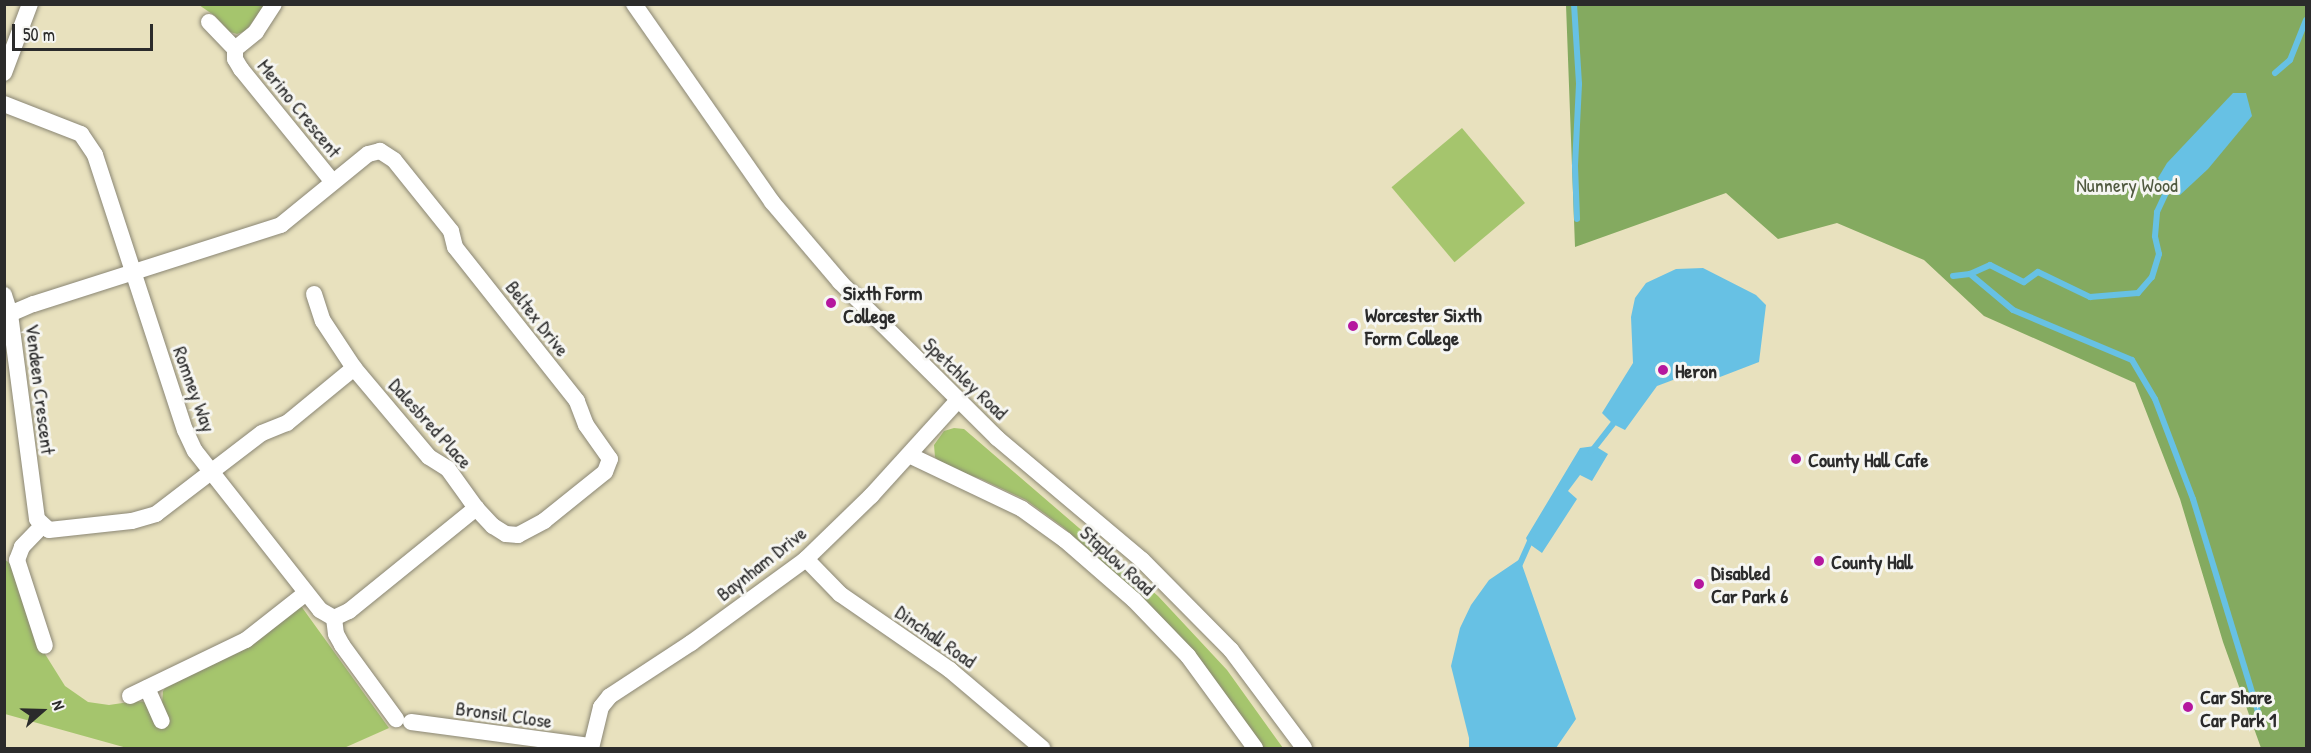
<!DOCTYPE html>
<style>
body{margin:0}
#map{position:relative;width:2311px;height:753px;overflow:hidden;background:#e8e1be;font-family:"Patrick Hand",sans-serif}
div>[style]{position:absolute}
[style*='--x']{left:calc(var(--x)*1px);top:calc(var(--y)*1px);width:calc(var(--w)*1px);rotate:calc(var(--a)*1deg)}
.green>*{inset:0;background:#a5c56d;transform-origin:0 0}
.forest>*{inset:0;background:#84aa60}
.water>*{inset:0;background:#67c1e4}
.stream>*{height:6px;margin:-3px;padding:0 3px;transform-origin:3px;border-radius:3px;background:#67c1e4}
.roads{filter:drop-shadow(0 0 2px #8a8674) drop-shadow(0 0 2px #8a8674)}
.street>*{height:16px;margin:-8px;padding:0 8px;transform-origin:8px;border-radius:8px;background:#fff}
.dots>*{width:16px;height:16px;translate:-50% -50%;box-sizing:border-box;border:3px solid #f6f6f2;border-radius:50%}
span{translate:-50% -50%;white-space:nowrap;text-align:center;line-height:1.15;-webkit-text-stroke:6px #f6f6f2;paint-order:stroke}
.street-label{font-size:20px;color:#2b2b2b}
.park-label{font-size:20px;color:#50593f}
.poi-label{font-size:20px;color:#2b2b2b;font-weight:700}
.left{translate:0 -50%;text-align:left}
.frame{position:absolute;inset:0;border:6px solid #2b2b2b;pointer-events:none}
.north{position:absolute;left:12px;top:681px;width:60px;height:60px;-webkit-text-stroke:4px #f6f6f2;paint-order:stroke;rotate:70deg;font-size:16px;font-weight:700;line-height:24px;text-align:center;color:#2b2b2b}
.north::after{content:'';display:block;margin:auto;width:21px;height:27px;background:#2b2b2b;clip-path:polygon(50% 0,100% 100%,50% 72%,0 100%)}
.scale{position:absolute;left:12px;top:24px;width:141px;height:27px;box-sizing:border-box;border:3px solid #2b2b2b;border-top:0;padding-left:8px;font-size:18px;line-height:21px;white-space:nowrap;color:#2b2b2b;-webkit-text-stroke:4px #f6f6f2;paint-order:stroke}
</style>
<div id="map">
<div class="green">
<div style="clip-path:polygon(199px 5px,264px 5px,246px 31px,237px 34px,230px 32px,215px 16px)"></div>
<div style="left:1462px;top:128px;width:98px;height:92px;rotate:50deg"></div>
<div style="clip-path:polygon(954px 428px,964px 429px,1158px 596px,1227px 670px,1283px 748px,1264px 748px,1185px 642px,1138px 593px,1063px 527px,1026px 500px,981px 479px,942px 465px,935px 457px,934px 445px,944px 431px)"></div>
<div style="clip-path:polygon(4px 559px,11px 564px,45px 654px,65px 686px,88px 702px,109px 705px,136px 701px,162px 704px,163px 691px,167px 686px,301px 606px,389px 728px,344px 748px,127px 748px,5px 714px)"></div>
</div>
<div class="forest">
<div style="clip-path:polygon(1566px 5px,2306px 5px,2306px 748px,2261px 748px,2223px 642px,2180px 499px,2135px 383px,1984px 316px,1924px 260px,1837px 223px,1778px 239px,1726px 193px,1575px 247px)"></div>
</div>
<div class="water">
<div style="clip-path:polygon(2233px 93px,2246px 93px,2252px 116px,2208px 169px,2180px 195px,2166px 193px,2158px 178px,2167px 163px)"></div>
<div style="clip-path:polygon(1703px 268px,1756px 295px,1766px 305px,1759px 362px,1720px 377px,1705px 368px,1657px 386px,1625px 430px,1613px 424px,1602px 413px,1633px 363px,1631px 317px,1635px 298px,1646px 283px,1676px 269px)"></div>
<div style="clip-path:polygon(1595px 446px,1608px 454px,1592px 481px,1580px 475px,1568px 491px,1577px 499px,1542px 553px,1528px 543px,1526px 538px,1580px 448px)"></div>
<div style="clip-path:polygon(1520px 559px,1576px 719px,1556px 748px,1469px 748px,1469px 738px,1451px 666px,1460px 628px,1471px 605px,1489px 580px)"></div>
</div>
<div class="stream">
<div style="--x:1574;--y:4;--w:80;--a:86.4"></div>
<div style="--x:1579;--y:84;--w:82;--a:92.8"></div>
<div style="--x:1575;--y:166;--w:53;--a:87.8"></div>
<div style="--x:2275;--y:73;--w:20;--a:-41"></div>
<div style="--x:2290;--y:60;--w:43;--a:-68.2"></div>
<div style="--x:1970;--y:274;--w:56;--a:39.9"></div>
<div style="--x:2013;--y:310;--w:129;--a:22.8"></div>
<div style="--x:2132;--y:360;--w:45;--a:59.5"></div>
<div style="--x:2155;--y:399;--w:107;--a:69.2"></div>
<div style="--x:2193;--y:499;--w:233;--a:73"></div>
<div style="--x:1953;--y:276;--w:17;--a:-7"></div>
<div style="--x:1970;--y:274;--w:22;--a:-24"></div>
<div style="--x:1990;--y:265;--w:38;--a:27"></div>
<div style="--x:2024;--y:282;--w:17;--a:-36"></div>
<div style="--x:2038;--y:272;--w:58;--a:25.7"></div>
<div style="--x:2090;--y:297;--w:48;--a:-4.8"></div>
<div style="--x:2138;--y:293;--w:21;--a:-49"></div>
<div style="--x:2152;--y:277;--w:24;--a:-73"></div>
<div style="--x:2159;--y:254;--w:18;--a:-103"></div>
<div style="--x:2155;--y:236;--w:24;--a:-85"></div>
<div style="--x:2157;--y:212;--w:21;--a:-65"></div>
<div style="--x:1591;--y:452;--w:36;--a:-52"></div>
<div style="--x:1519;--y:566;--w:32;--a:-66"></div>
</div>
<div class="roads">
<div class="street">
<div style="--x:274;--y:4;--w:33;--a:123"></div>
<div style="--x:256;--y:32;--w:27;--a:141"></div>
<div style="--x:235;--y:49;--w:10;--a:90"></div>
<div style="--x:235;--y:59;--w:12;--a:59"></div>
<div style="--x:241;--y:69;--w:144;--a:50.9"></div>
<div style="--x:634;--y:4;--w:241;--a:55.1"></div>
<div style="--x:772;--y:202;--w:105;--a:49.6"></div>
<div style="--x:840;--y:282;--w:221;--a:44.8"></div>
<div style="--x:997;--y:438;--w:189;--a:40.1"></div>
<div style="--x:1142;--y:560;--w:127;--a:45.3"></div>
<div style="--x:1231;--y:650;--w:122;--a:53.3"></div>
<div style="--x:209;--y:22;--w:37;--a:46"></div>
<div style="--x:4;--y:73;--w:74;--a:-69.4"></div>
<div style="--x:4;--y:104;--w:83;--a:21.3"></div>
<div style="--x:81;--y:134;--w:25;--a:56"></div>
<div style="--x:95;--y:155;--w:289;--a:71.9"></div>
<div style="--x:185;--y:430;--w:23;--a:65"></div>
<div style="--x:195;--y:451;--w:202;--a:51.8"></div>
<div style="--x:320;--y:610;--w:16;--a:30"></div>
<div style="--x:334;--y:618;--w:16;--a:83"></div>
<div style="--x:336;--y:634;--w:13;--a:61"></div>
<div style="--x:342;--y:645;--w:92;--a:53.9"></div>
<div style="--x:314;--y:294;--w:28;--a:72"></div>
<div style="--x:323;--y:321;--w:56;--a:56.6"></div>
<div style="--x:354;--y:368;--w:116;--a:49.9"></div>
<div style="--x:429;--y:457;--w:22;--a:32"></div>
<div style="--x:448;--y:469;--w:48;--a:54.3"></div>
<div style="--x:4;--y:295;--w:20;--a:72"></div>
<div style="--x:909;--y:455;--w:125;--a:25.5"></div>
<div style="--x:1022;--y:509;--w:53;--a:35.8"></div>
<div style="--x:1065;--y:540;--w:91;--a:41"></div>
<div style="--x:1134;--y:600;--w:78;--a:46"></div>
<div style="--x:1188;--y:656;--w:114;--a:53.9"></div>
<div style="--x:42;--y:526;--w:29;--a:134"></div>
<div style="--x:22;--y:547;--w:14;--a:111"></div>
<div style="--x:17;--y:560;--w:90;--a:72"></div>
<div style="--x:806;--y:559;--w:49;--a:45.8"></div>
<div style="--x:840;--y:594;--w:134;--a:34.6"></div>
<div style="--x:950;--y:670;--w:121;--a:40.3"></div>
<div style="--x:334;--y:618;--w:17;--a:-25"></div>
<div style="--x:349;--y:611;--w:164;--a:-39"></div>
<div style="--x:476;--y:508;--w:25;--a:47"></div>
<div style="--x:493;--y:526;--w:15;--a:32"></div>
<div style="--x:506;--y:534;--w:12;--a:5"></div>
<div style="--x:518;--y:535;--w:30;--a:-28"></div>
<div style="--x:544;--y:521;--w:78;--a:-38.8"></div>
<div style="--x:605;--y:472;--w:14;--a:-69"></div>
<div style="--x:610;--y:459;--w:42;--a:-125.2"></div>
<div style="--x:586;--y:425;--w:26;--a:-111"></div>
<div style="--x:577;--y:401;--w:196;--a:-128.4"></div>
<div style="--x:455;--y:247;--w:16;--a:-104"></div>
<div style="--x:451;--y:231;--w:91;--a:-128.8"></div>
<div style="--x:394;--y:160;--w:17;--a:-147"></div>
<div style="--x:380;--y:151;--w:12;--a:166"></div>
<div style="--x:368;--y:154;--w:112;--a:140.8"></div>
<div style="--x:281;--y:225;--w:260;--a:162.3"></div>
<div style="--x:33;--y:304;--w:25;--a:157"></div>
<div style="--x:10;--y:314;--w:207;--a:82.5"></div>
<div style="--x:37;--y:519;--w:16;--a:43"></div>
<div style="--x:49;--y:530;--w:83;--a:-6.2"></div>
<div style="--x:132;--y:521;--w:25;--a:-16"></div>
<div style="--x:156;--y:514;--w:133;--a:-37.4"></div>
<div style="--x:262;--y:433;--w:27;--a:-22"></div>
<div style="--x:287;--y:423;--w:87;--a:-39.4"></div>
<div style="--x:147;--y:688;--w:36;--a:66"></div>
<div style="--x:130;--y:696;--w:129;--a:-25.8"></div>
<div style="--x:246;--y:640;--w:76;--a:-38.1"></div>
<div style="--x:411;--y:722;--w:182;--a:7.6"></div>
<div style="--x:591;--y:748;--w:42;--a:-76.3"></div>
<div style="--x:601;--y:707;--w:14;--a:-51"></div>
<div style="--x:610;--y:696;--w:97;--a:-33.2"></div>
<div style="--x:691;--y:643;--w:142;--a:-36.1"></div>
<div style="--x:806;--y:559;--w:91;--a:-44.1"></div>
<div style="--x:871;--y:496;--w:130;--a:-47.8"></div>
</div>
</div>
<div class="dots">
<div style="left:831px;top:303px;background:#b5179e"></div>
<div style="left:1353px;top:326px;background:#b5179e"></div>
<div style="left:1663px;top:370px;background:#b5179e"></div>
<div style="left:1796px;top:459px;background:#b5179e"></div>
<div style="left:1819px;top:561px;background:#b5179e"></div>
<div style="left:1699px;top:584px;background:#b5179e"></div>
<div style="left:2188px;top:707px;background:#b5179e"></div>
</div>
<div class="street-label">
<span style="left:300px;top:108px;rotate:51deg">Merino Crescent</span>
<span style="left:538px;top:318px;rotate:52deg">Beltex Drive</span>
<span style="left:966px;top:378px;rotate:44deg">Spetchley Road</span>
<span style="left:41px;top:389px;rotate:83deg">Vendeen Crescent</span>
<span style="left:195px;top:389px;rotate:70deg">Romney Way</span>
<span style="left:431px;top:423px;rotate:48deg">Dalesbred Place</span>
<span style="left:1118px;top:560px;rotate:42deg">Staplow Road</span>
<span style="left:761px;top:563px;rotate:-38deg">Baynham Drive</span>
<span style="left:936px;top:636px;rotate:35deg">Dinchall Road</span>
<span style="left:504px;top:714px;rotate:8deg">Bronsil Close</span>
</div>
<div class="park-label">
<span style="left:2127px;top:184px">Nunnery Wood</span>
</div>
<div class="poi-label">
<span class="left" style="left:843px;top:304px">Sixth Form<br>College</span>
<span class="left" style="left:1365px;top:326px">Worcester Sixth<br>Form College</span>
<span class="left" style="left:1675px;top:370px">Heron</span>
<span class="left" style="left:1808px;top:459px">County Hall Cafe</span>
<span class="left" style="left:1831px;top:561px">County Hall</span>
<span class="left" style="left:1711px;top:584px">Disabled<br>Car Park 6</span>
<span class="left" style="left:2200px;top:708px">Car Share<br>Car Park 1</span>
</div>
<div class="frame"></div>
<div class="north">N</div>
<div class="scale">50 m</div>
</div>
